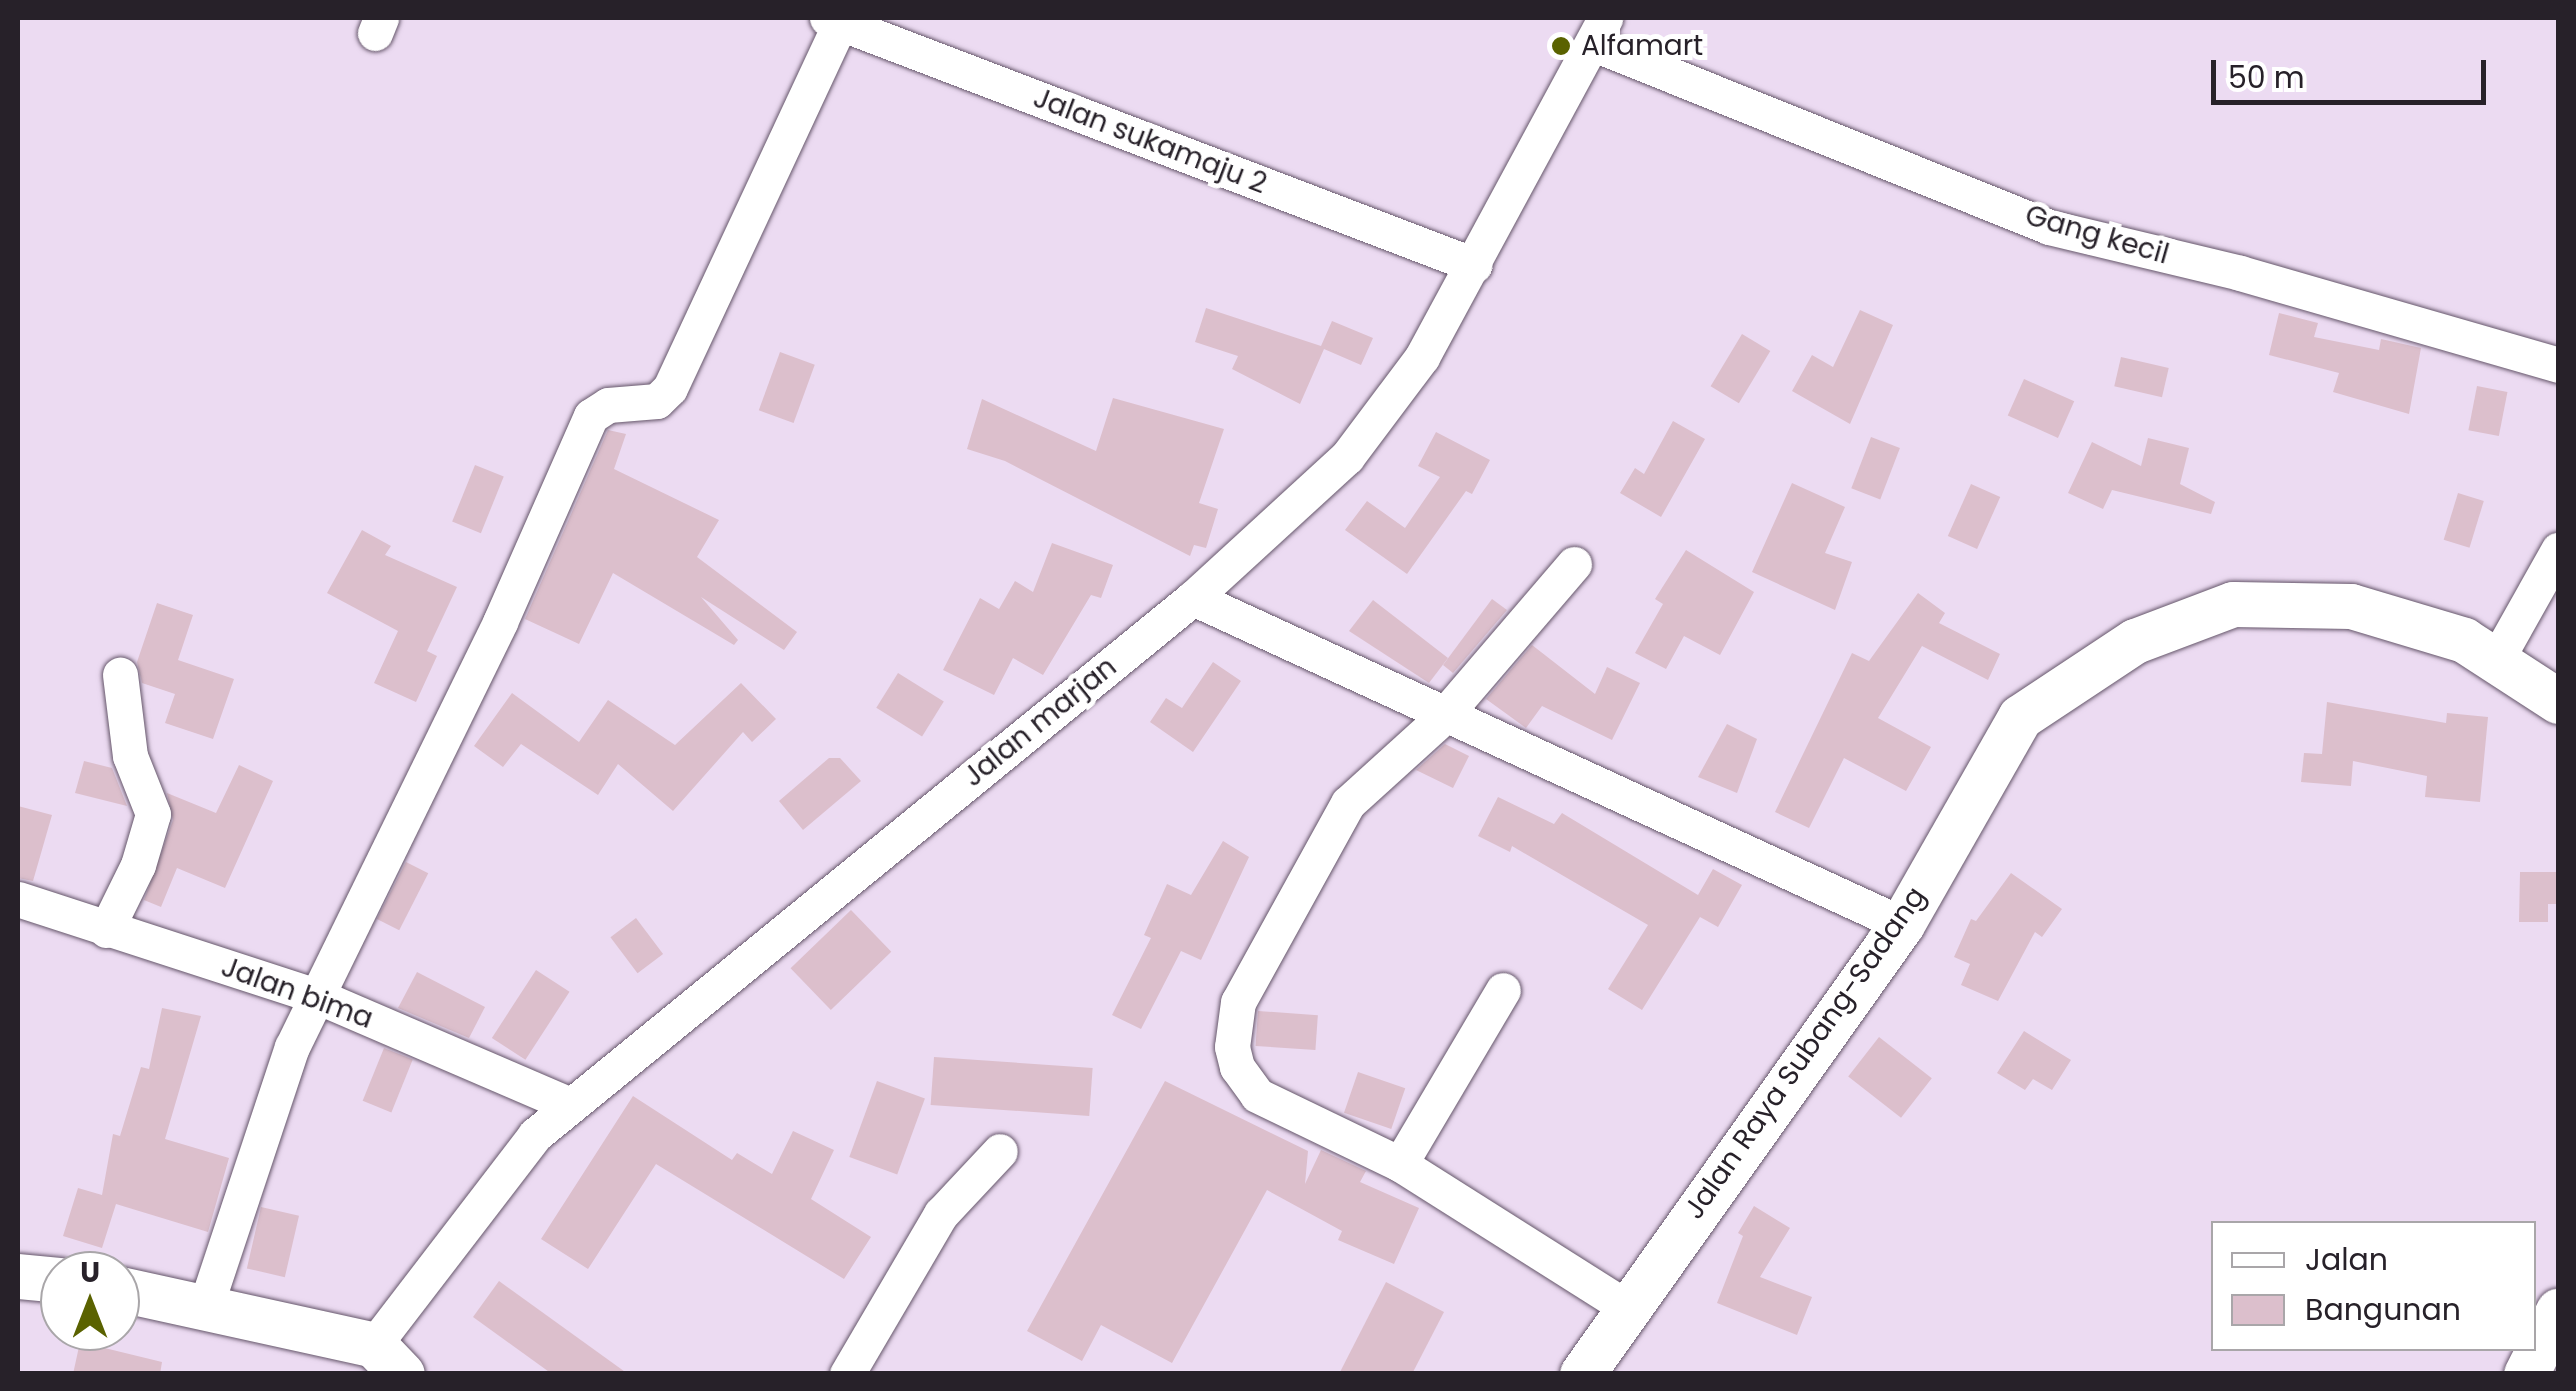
<!DOCTYPE html>
<style>
body{margin:0}
#map{position:relative;width:2576px;height:1391px;overflow:hidden;background:#ecdbf2;font-family:Poppins,sans-serif}
div>[style]{position:absolute}
[style*='--x']{left:calc(var(--x)*1px);top:calc(var(--y)*1px);width:calc(var(--w)*1px);rotate:calc(var(--a)*1deg)}
.building>*{inset:0;background:#dcbfcc;transform-origin:0 0}
.roads{filter:drop-shadow(0 0 2px #65566a) drop-shadow(0 0 2px #65566a)}
.minor>*{height:35px;margin:-17.5px;padding:0 17.5px;transform-origin:17.5px;border-radius:17.5px;background:#fff}
.major>*{height:45px;margin:-22.5px;padding:0 22.5px;transform-origin:22.5px;border-radius:22.5px;background:#fff}
.dots>*{width:28px;height:28px;translate:-50% -50%;box-sizing:border-box;border:5px solid #fff;border-radius:50%}
span{translate:-50% -50%;white-space:nowrap;text-align:center;line-height:1.15;-webkit-text-stroke:10px #fff;paint-order:stroke}
.poi-label{font-size:28px;color:#272129}
.left{translate:0 -50%;text-align:left}
.street-label{font-size:28px;color:#272129}
.frame{position:absolute;inset:0;border:20px solid #272129;pointer-events:none}
.legend{position:absolute;left:2211px;top:1221px;width:325px;height:130px;box-sizing:border-box;background:#fff;border:2px solid #a9a6a9;margin:0;padding:12px 18px;list-style:none;font-size:30px;color:#272129}
.legend li{display:flex;align-items:center;gap:20px;height:50px}
.legend b{width:50px;border:2px solid #a9a6a9}
.north{position:absolute;left:40px;top:1251px;width:100px;height:100px;box-sizing:border-box;background:#fff;border:2px solid #a9a6a9;border-radius:50%;rotate:0deg;font-size:28px;font-weight:700;line-height:40px;text-align:center;color:#272129}
.north::after{content:'';display:block;margin:auto;width:35px;height:45px;background:#5a6200;clip-path:polygon(50% 0,100% 100%,50% 72%,0 100%)}
.scale{position:absolute;left:2211px;top:60px;width:275px;height:45px;box-sizing:border-box;border:5px solid #272129;border-top:0;padding-left:12px;font-size:30px;line-height:35px;white-space:nowrap;color:#272129;-webkit-text-stroke:8px #fff;paint-order:stroke}
</style>
<div id="map">
<div class="building">
<div style="clip-path:polygon(1206px 308px,1321px 346px,1332px 321px,1373px 338px,1361px 365px,1324px 349px,1300px 404px,1232px 369px,1238px 356px,1195px 342px)"></div>
<div style="clip-path:polygon(1860px 310px,1893px 325px,1850px 424px,1792px 391px,1812px 355px,1833px 367px)"></div>
<div style="clip-path:polygon(2279px 313px,2318px 323px,2314px 337px,2379px 350px,2381px 339px,2421px 348px,2409px 414px,2333px 392px,2339px 373px,2269px 355px)"></div>
<div style="left:1742px;top:334px;width:33px;height:61px;rotate:31deg"></div>
<div style="left:780px;top:352px;width:37px;height:62px;rotate:20deg"></div>
<div style="left:2121px;top:357px;width:49px;height:30px;rotate:13deg"></div>
<div style="left:2024px;top:379px;width:55px;height:40px;rotate:24deg"></div>
<div style="left:2477px;top:386px;width:31px;height:45px;rotate:11deg"></div>
<div style="clip-path:polygon(1113px 398px,1224px 429px,1199px 503px,1218px 509px,1206px 548px,1194px 545px,1190px 556px,1005px 461px,967px 449px,982px 399px,1096px 451px)"></div>
<div style="clip-path:polygon(1673px 421px,1705px 439px,1661px 517px,1620px 493px,1635px 468px,1644px 474px)"></div>
<div style="clip-path:polygon(608px 430px,626px 434px,614px 469px,719px 520px,697px 557px,797px 632px,784px 650px,701px 597px,738px 640px,734px 645px,613px 573px,579px 644px,525px 619px)"></div>
<div style="clip-path:polygon(1436px 432px,1490px 460px,1472px 494px,1466px 491px,1407px 574px,1345px 530px,1367px 501px,1405px 528px,1440px 477px,1418px 466px)"></div>
<div style="left:1871px;top:437px;width:31px;height:55px;rotate:21deg"></div>
<div style="clip-path:polygon(2148px 438px,2189px 448px,2180px 484px,2215px 502px,2211px 514px,2112px 490px,2103px 509px,2068px 493px,2092px 442px,2141px 466px)"></div>
<div style="left:475px;top:465px;width:31px;height:61px;rotate:22deg"></div>
<div style="clip-path:polygon(1792px 483px,1845px 507px,1825px 553px,1852px 562px,1835px 610px,1752px 572px)"></div>
<div style="left:1971px;top:484px;width:32px;height:57px;rotate:24deg"></div>
<div style="left:2458px;top:493px;width:27px;height:49px;rotate:17deg"></div>
<div style="clip-path:polygon(362px 530px,391px 546px,385px 555px,457px 587px,427px 651px,437px 656px,416px 702px,374px 683px,398px 631px,327px 593px)"></div>
<div style="clip-path:polygon(1052px 543px,1113px 565px,1101px 598px,1091px 595px,1043px 675px,1013px 658px,994px 695px,943px 670px,980px 598px,999px 609px,1015px 581px,1033px 592px)"></div>
<div style="clip-path:polygon(1686px 550px,1754px 592px,1720px 655px,1684px 636px,1666px 669px,1635px 653px,1663px 604px,1655px 599px)"></div>
<div style="clip-path:polygon(1918px 593px,1945px 613px,1939px 623px,2000px 654px,1988px 680px,1922px 646px,1878px 718px,1931px 747px,1906px 791px,1844px 758px,1809px 828px,1775px 812px,1852px 653px,1869px 661px)"></div>
<div style="clip-path:polygon(1492px 599px,1507px 610px,1453px 673px,1443px 665px)"></div>
<div style="clip-path:polygon(1373px 600px,1448px 658px,1429px 683px,1349px 631px)"></div>
<div style="clip-path:polygon(157px 603px,193px 615px,178px 660px,234px 679px,213px 739px,165px 723px,175px 694px,142px 683px,137px 662px)"></div>
<div style="clip-path:polygon(1532px 645px,1595px 694px,1607px 667px,1640px 683px,1612px 740px,1542px 706px,1526px 728px,1486px 699px)"></div>
<div style="clip-path:polygon(1213px 662px,1241px 681px,1193px 752px,1150px 722px,1166px 698px,1182px 708px)"></div>
<div style="left:898px;top:673px;width:54px;height:41px;rotate:32deg"></div>
<div style="clip-path:polygon(741px 683px,776px 719px,752px 742px,743px 732px,673px 811px,618px 764px,598px 795px,521px 744px,503px 767px,474px 746px,512px 693px,579px 742px,608px 700px,675px 745px)"></div>
<div style="clip-path:polygon(2327px 702px,2446px 723px,2447px 713px,2488px 717px,2480px 802px,2425px 797px,2427px 776px,2353px 761px,2351px 786px,2301px 782px,2304px 753px,2322px 754px)"></div>
<div style="clip-path:polygon(1727px 724px,1757px 739px,1737px 793px,1698px 777px)"></div>
<div style="clip-path:polygon(1445px 744px,1469px 756px,1453px 788px,1416px 770px)"></div>
<div style="clip-path:polygon(829px 758px,840px 758px,861px 781px,803px 830px,779px 801px)"></div>
<div style="clip-path:polygon(84px 761px,112px 768px,127px 806px,75px 793px)"></div>
<div style="clip-path:polygon(239px 765px,273px 781px,225px 888px,177px 868px,161px 907px,144px 900px,173px 820px,167px 793px,216px 813px)"></div>
<div style="clip-path:polygon(1498px 797px,1554px 824px,1562px 813px,1698px 895px,1713px 869px,1742px 885px,1718px 927px,1700px 917px,1642px 1010px,1608px 989px,1648px 925px,1512px 846px,1510px 852px,1478px 836px)"></div>
<div style="clip-path:polygon(18px 806px,52px 815px,33px 881px,18px 878px)"></div>
<div style="clip-path:polygon(1223px 841px,1249px 857px,1201px 960px,1181px 951px,1141px 1029px,1112px 1015px,1151px 938px,1144px 935px,1167px 884px,1191px 895px)"></div>
<div style="left:406px;top:862px;width:25px;height:64px;rotate:27deg"></div>
<div style="clip-path:polygon(2520px 872px,2558px 872px,2558px 904px,2548px 904px,2548px 922px,2519px 922px)"></div>
<div style="clip-path:polygon(2011px 873px,2062px 909px,2042px 937px,2035px 932px,1998px 1001px,1961px 985px,1970px 964px,1954px 957px,1971px 919px,1976px 921px)"></div>
<div style="left:851px;top:910px;width:58px;height:84px;rotate:46deg"></div>
<div style="left:636px;top:918px;width:45px;height:32px;rotate:53deg"></div>
<div style="left:536px;top:970px;width:40px;height:81px;rotate:33deg"></div>
<div style="clip-path:polygon(417px 972px,485px 1007px,469px 1038px,398px 1008px)"></div>
<div style="clip-path:polygon(162px 1008px,201px 1016px,165px 1139px,229px 1158px,208px 1232px,116px 1204px,102px 1248px,63px 1236px,78px 1188px,102px 1195px,113px 1134px,120px 1136px,141px 1067px,149px 1069px)"></div>
<div style="left:1258px;top:1011px;width:60px;height:35px;rotate:4deg"></div>
<div style="clip-path:polygon(2024px 1031px,2071px 1060px,2052px 1090px,2033px 1079px,2025px 1090px,1997px 1073px)"></div>
<div style="left:1879px;top:1037px;width:67px;height:50px;rotate:38deg"></div>
<div style="left:384px;top:1048px;width:31px;height:57px;rotate:22deg"></div>
<div style="left:934px;top:1057px;width:159px;height:48px;rotate:4deg"></div>
<div style="left:1358px;top:1072px;width:50px;height:43px;rotate:19deg"></div>
<div style="left:877px;top:1081px;width:51px;height:81px;rotate:20deg"></div>
<div style="clip-path:polygon(1165px 1081px,1308px 1151px,1305px 1184px,1321px 1150px,1366px 1171px,1360px 1182px,1419px 1208px,1394px 1264px,1338px 1240px,1342px 1231px,1267px 1190px,1172px 1363px,1101px 1325px,1082px 1361px,1027px 1331px)"></div>
<div style="clip-path:polygon(633px 1096px,732px 1160px,737px 1153px,772px 1174px,793px 1131px,834px 1150px,811px 1199px,871px 1237px,844px 1279px,656px 1164px,588px 1269px,541px 1239px)"></div>
<div style="clip-path:polygon(1754px 1206px,1790px 1228px,1760px 1277px,1812px 1297px,1797px 1335px,1717px 1303px,1743px 1236px,1738px 1233px)"></div>
<div style="left:261px;top:1207px;width:39px;height:63px;rotate:13deg"></div>
<div style="clip-path:polygon(499px 1281px,628px 1374px,552px 1374px,473px 1317px)"></div>
<div style="clip-path:polygon(1386px 1282px,1444px 1312px,1412px 1374px,1339px 1374px)"></div>
<div style="clip-path:polygon(80px 1342px,162px 1362px,160px 1374px,73px 1374px)"></div>
</div>
<div class="roads">
<div class="minor">
<div style="--x:827;--y:18;--w:693;--a:20.89"></div>
<div style="--x:375;--y:33;--w:16;--a:-68"></div>
<div style="--x:1594;--y:44;--w:490;--a:21.9"></div>
<div style="--x:2049;--y:227;--w:196;--a:13.5"></div>
<div style="--x:2240;--y:273;--w:331;--a:16.1"></div>
<div style="--x:1574;--y:564;--w:201;--a:130.6"></div>
<div style="--x:1443;--y:717;--w:128;--a:137.8"></div>
<div style="--x:1348;--y:803;--w:227;--a:118.9"></div>
<div style="--x:1238;--y:1002;--w:45;--a:97.6"></div>
<div style="--x:1232;--y:1047;--w:21;--a:76"></div>
<div style="--x:1237;--y:1067;--w:34;--a:54"></div>
<div style="--x:1257;--y:1095;--w:159;--a:25.8"></div>
<div style="--x:1400;--y:1164;--w:266;--a:32.3"></div>
<div style="--x:1193;--y:598;--w:780;--a:24.69"></div>
<div style="--x:2498;--y:657;--w:123;--a:-60.7"></div>
<div style="--x:18;--y:899;--w:314;--a:18"></div>
<div style="--x:317;--y:996;--w:275;--a:23.3"></div>
<div style="--x:106;--y:930;--w:72;--a:-63.8"></div>
<div style="--x:138;--y:865;--w:53;--a:-73.6"></div>
<div style="--x:153;--y:814;--w:62;--a:-111.6"></div>
<div style="--x:130;--y:756;--w:82;--a:-97"></div>
<div style="--x:1400;--y:1164;--w:202;--a:-59.4"></div>
<div style="--x:206;--y:1305;--w:272;--a:-71.6"></div>
<div style="--x:292;--y:1047;--w:473;--a:-63.9"></div>
<div style="--x:500;--y:622;--w:225;--a:-66.2"></div>
<div style="--x:591;--y:416;--w:20;--a:-33"></div>
<div style="--x:608;--y:405;--w:49;--a:-4.7"></div>
<div style="--x:657;--y:401;--w:18;--a:-45"></div>
<div style="--x:670;--y:388;--w:403;--a:-65"></div>
<div style="--x:374;--y:1345;--w:265;--a:-52.5"></div>
<div style="--x:535;--y:1135;--w:849;--a:-39.22"></div>
<div style="--x:1193;--y:598;--w:209;--a:-42.5"></div>
<div style="--x:1347;--y:457;--w:125;--a:-53.1"></div>
<div style="--x:1422;--y:357;--w:385;--a:-61.6"></div>
<div style="--x:847;--y:1374;--w:186;--a:-59.6"></div>
<div style="--x:941;--y:1214;--w:86;--a:-46.9"></div>
</div>
<div class="major">
<div style="--x:18;--y:1276;--w:42;--a:5.4"></div>
<div style="--x:120;--y:1289;--w:260;--a:12.4"></div>
<div style="--x:374;--y:1345;--w:40;--a:46"></div>
<div style="--x:1582;--y:1374;--w:552;--a:-54.58"></div>
<div style="--x:1902;--y:924;--w:238;--a:-60.3"></div>
<div style="--x:2020;--y:717;--w:138;--a:-33.5"></div>
<div style="--x:2135;--y:641;--w:105;--a:-20.7"></div>
<div style="--x:2233;--y:604;--w:118;--a:1"></div>
<div style="--x:2351;--y:606;--w:118;--a:16.7"></div>
<div style="--x:2464;--y:640;--w:112;--a:33"></div>
<div style="--x:2526;--y:1374;--w:71;--a:-63.1"></div>
</div>
</div>
<div class="dots">
<div style="left:1561px;top:46px;background:#5a6200"></div>
</div>
<div class="poi-label">
<span class="left" style="left:1581px;top:46px">Alfamart</span>
</div>
<div class="street-label">
<span style="left:1150px;top:141px;rotate:21deg">Jalan sukamaju 2</span>
<span style="left:2097px;top:235px;rotate:16deg">Gang kecil</span>
<span style="left:1040px;top:722px;rotate:-39deg">Jalan marjan</span>
<span style="left:297px;top:993px;rotate:20deg">Jalan bima</span>
<span style="left:1805px;top:1053px;rotate:-55deg">Jalan Raya Subang-Sadang</span>
</div>
<div class="frame"></div>
<ul class="legend">
<li><b style="height:12px;background:#fff"></b>Jalan</li>
<li><b style="height:28px;background:#dcbfcc"></b>Bangunan</li>
</ul>
<div class="north">U</div>
<div class="scale">50 m</div>
</div>
